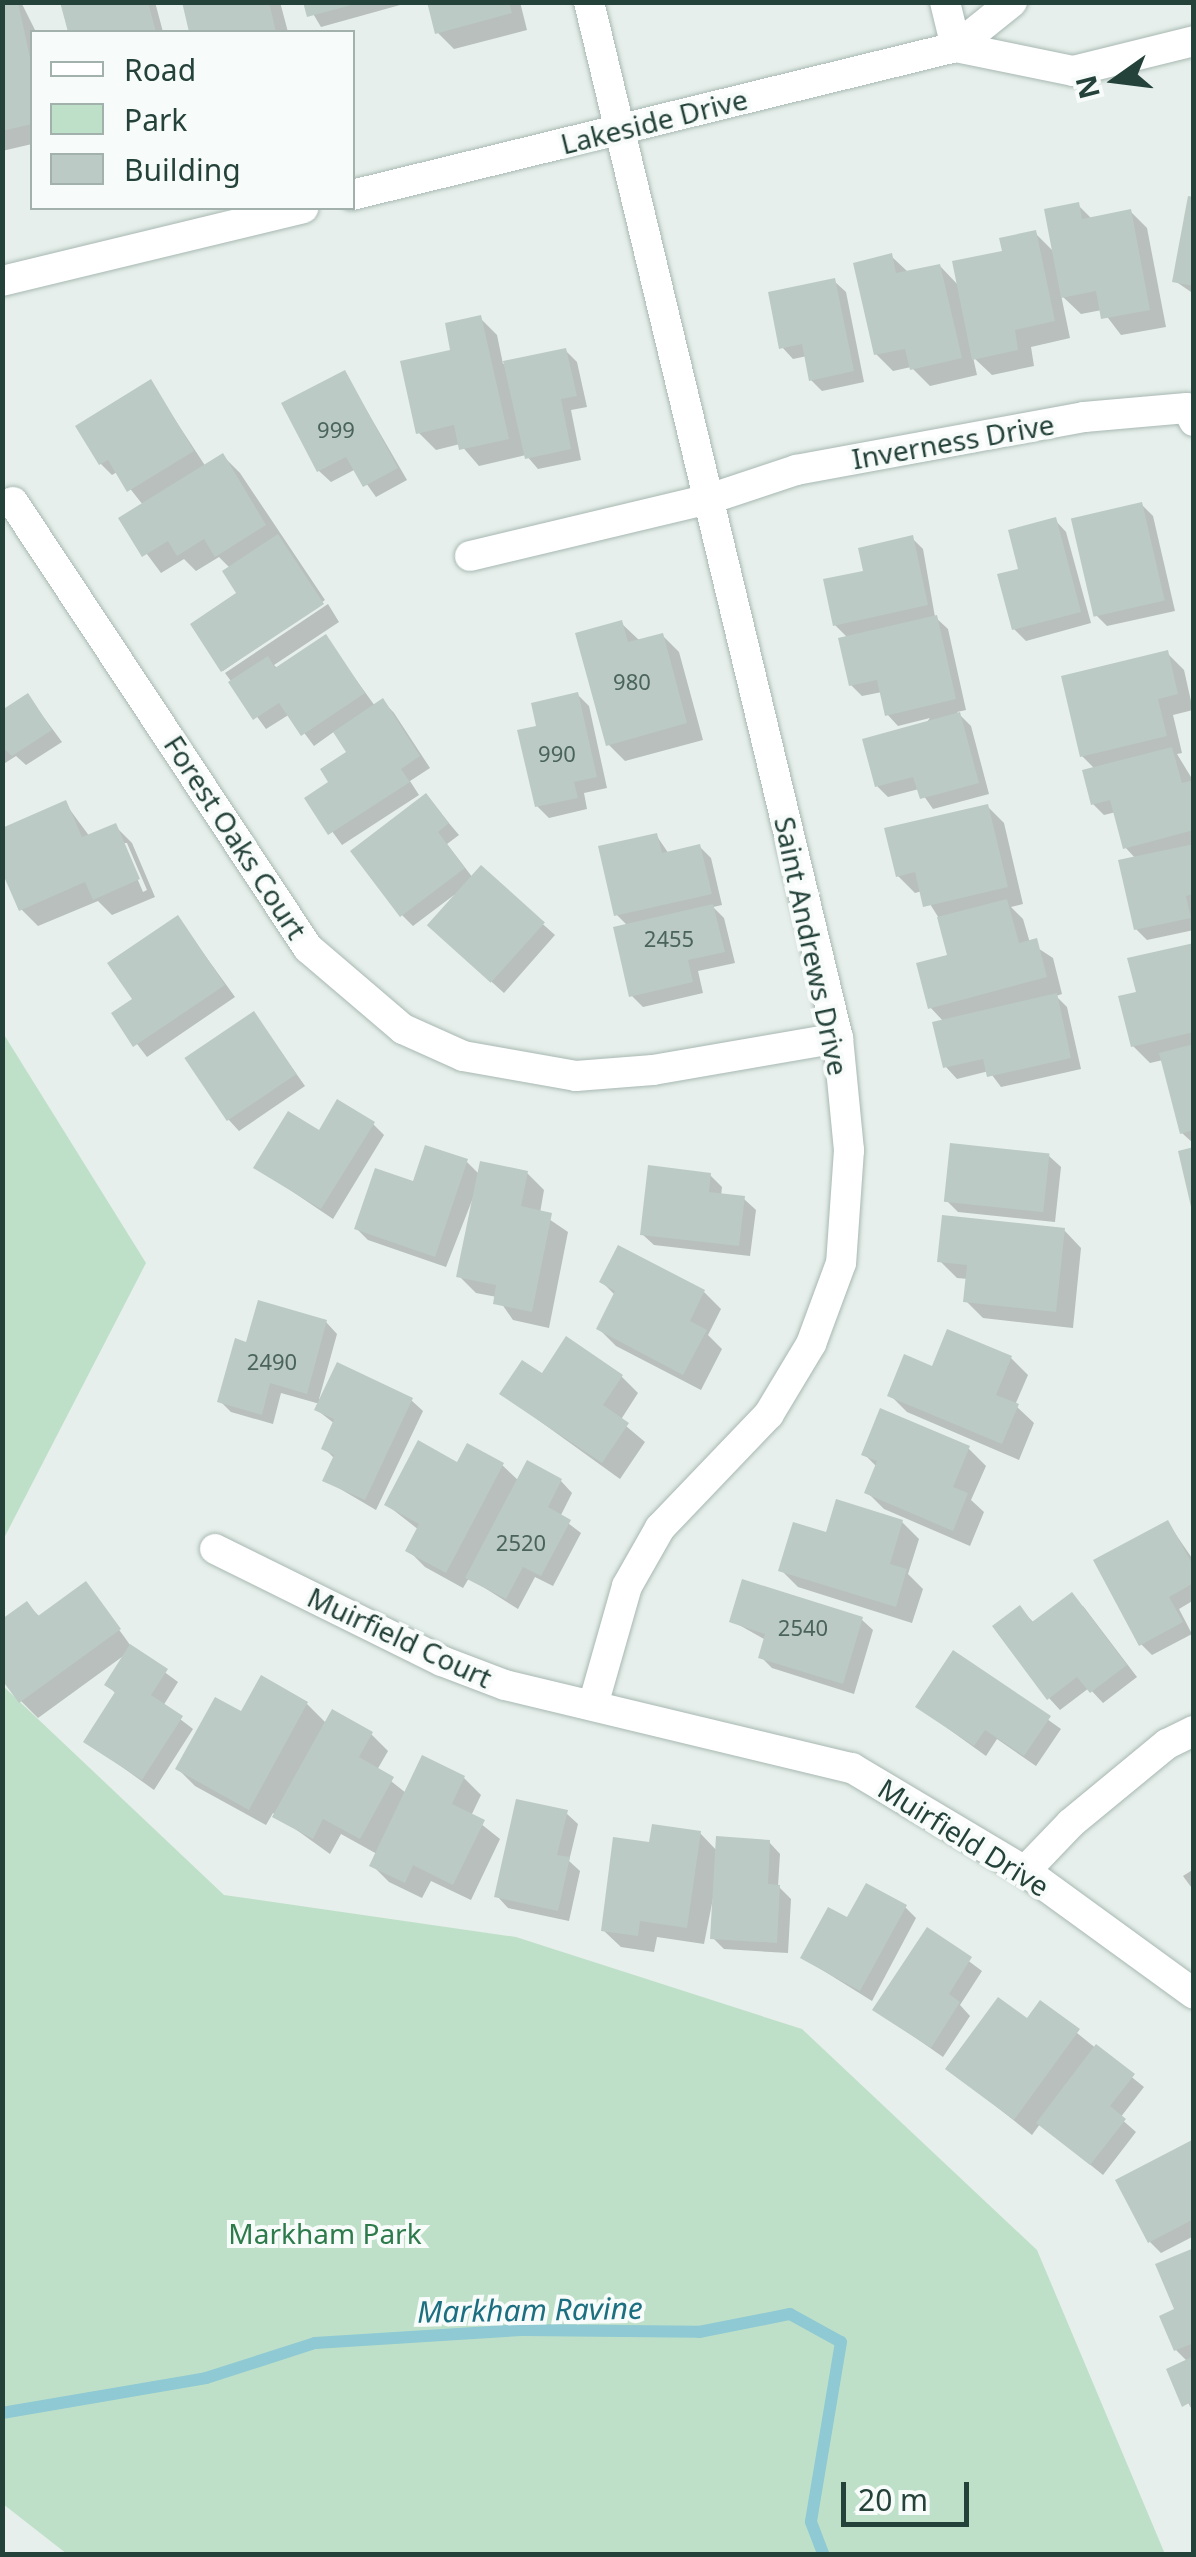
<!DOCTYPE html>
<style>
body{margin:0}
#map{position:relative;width:1196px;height:2557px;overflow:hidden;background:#e6efeb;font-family:"Noto Sans",sans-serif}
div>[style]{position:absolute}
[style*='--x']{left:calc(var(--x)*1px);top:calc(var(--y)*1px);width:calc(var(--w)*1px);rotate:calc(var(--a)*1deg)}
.green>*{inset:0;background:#bfe0c8}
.shadow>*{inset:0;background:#0003}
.stream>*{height:12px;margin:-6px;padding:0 6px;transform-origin:6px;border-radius:6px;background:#8ec9d4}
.building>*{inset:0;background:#bbcac4;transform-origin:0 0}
.roads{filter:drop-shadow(0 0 2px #a8b8b2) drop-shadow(0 0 2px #a8b8b2)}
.minor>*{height:30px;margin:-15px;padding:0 15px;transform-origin:15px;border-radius:15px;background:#fff}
span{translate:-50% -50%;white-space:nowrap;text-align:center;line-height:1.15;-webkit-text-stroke:8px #f7fbf9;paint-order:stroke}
.number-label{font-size:22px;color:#4a645c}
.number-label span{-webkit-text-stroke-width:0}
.street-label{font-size:28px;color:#24423a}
.park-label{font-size:28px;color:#2d7a4b}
.water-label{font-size:30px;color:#1c6f80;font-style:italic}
.frame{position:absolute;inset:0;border:5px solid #24423a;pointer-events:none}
.legend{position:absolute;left:30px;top:30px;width:325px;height:180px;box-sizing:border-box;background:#f7fbf9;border:2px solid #a3b1ad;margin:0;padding:12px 18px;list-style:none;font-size:30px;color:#24423a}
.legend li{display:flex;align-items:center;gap:20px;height:50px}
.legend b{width:50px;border:2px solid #a3b1ad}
.north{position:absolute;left:1066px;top:30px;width:100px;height:100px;-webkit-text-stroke:8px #f7fbf9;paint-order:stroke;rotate:256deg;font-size:28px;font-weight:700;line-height:40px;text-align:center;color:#24423a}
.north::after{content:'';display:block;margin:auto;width:35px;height:45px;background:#24423a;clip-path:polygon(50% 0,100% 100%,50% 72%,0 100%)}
.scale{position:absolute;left:841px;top:2482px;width:128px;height:45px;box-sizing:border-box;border:5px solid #24423a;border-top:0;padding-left:12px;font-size:30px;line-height:35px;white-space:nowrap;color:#24423a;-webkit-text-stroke:8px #f7fbf9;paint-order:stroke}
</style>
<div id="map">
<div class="green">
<div style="clip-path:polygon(3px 1033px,146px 1263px,3px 1540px)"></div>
<div style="clip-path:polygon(2px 1685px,224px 1895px,516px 1937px,802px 2029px,1037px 2250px,1165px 2554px,67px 2554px,3px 2504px)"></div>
</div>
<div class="shadow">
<div style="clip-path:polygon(2px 2px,21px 2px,36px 32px,32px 144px,2px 151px)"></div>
<div style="clip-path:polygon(62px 2px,155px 2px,163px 32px,70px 32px)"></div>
<div style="clip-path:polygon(185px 2px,280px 2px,288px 32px,192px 32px)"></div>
<div style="clip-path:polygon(306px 2px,400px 2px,400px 5px,321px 27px)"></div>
<div style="clip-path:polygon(429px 2px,520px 2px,527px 30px,454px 49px,437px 32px)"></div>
<div style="clip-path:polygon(1194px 200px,1194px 294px,1175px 281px)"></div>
<div style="clip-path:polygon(1078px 205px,1092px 219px,1130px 211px,1147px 228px,1166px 327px,1121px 335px,1102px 310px,1081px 314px,1061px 295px,1070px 338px,1031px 347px,1034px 366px,992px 375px,973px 357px,977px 375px,930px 386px,911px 367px,893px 371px,876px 354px,891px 256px,909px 273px,940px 266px,959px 286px,1035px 233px,1055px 253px)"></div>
<div style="clip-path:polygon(834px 281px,846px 292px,864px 382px,822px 391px,811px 380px,807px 356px,793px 359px,782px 347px)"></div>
<div style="clip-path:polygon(480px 318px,497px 335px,503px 364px,565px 350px,577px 362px,587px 407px,571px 410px,581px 460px,538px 469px,526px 455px,479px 466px,460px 444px,436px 450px,419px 433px,453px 352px)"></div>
<div style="clip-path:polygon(345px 373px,407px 480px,376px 497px,356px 469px,331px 482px,319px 471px,284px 404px)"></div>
<div style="clip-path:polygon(151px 383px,206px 467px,223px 456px,240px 473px,325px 600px,223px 671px,193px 624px,240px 594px,230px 568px,219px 557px,196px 571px,184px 559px,161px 573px,121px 519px,143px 505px,117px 472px,112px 475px,100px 463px)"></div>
<div style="clip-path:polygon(1141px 504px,1153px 516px,1175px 611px,1107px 626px,1096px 615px)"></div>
<div style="clip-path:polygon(1055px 520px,1066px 532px,1091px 623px,1026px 641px,1014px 629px,1021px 570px)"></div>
<div style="clip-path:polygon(912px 538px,923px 549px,935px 617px,948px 629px,966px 710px,957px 712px,971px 726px,989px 794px,933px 809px,919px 789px,888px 797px,877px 786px,930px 718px,898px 726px,887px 714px,882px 692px,862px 696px,851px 685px,848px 638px,835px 625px,866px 573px)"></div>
<div style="clip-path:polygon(328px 604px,339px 622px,274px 665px,278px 669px,326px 638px,375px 706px,383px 701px,394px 713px,430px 768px,410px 781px,419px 795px,342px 845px,308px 798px,332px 783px,349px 753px,335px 731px,314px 746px,290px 714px,266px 729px,225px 673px)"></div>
<div style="clip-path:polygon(621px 623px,640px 641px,662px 635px,679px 652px,703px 740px,625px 761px,608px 744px)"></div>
<div style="clip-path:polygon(1167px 653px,1184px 670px,1193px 710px,1173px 715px,1182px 753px,1177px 754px,1194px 782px,1194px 930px,1147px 940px,1136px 929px,1136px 859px,1125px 847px,1116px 812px,1104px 815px,1093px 804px,1095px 769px,1082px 756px)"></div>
<div style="clip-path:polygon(578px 695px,589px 706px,607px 788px,584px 793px,587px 809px,549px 818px,537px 806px,539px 728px)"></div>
<div style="clip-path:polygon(28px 696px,62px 742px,26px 765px,16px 756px,2px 765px,2px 713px)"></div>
<div style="clip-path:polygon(426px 796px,459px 835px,447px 844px,473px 878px,481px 869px,555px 935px,504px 993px,442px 937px,454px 895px,413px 926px,402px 915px)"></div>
<div style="clip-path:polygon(evenodd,65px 803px,90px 837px,115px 826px,132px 843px,155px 897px,112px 915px,98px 901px,38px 926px,21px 909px,65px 803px,122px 843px,127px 843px,147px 890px,143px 892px,122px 843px)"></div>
<div style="clip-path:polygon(987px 806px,1004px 823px,1023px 904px,1011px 907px,1023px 919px,1030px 943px,1053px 958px,1062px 994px,1056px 996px,1067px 1007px,1081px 1069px,1001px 1087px,989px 1071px,957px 1079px,946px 1067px,944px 1022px,930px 1007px,950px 956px,940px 920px,922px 891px,915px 893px,898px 876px)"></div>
<div style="clip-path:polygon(656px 835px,669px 854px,699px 846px,711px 858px,722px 905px,713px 907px,724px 918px,735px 963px,698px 971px,703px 993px,643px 1007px,632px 996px,628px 926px,617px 915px)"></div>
<div style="clip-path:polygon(178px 918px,235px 997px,147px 1057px,114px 1014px,135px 999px)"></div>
<div style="clip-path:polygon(1194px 946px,1194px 1144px,1182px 1133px,1163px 1060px,1150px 1063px,1133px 1046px,1139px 994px)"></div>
<div style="clip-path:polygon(254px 1014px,305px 1086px,239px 1131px,228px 1119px)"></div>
<div style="clip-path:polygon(373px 1124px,384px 1135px,333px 1219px,256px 1167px,320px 1133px)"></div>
<div style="clip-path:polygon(1049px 1156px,1061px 1167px,1055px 1222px,958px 1212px,947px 1201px)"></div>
<div style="clip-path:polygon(467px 1162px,480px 1175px,527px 1173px,544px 1190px,540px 1213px,568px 1232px,549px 1328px,513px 1320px,497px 1297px,476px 1293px,459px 1276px,478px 1185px,446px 1267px,368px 1240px,357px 1229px,414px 1184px)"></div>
<div style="clip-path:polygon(710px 1175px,722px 1187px,721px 1196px,744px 1199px,756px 1210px,750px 1256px,654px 1245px,642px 1234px)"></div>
<div style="clip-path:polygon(1064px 1230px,1081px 1248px,1073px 1328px,983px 1318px,966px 1301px,968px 1279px,957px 1278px,940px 1261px)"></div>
<div style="clip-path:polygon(620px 1248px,704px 1292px,721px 1309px,708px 1335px,722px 1349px,701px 1390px,616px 1346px,599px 1329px,616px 1296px,602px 1282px)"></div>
<div style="clip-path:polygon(326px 1322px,337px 1334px,319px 1399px,411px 1400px,423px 1411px,376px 1510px,325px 1480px,335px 1459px,324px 1448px,335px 1424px,317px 1410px,320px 1404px,281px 1393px,273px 1424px,231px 1412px,220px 1401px,248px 1345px)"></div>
<div style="clip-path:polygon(1011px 1358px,1028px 1375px,1015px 1405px,1034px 1423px,1019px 1460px,907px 1412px,890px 1395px,934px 1370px)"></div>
<div style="clip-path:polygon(542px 1376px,621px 1376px,638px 1393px,620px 1421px,645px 1442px,620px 1479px,502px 1394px)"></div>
<div style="clip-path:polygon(969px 1449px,986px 1466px,971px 1500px,984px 1512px,970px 1546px,884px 1509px,867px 1492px,878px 1468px,864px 1454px)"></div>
<div style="clip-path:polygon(458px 1465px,502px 1465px,519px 1481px,561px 1481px,572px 1493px,560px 1517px,581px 1533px,553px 1586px,535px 1577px,518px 1609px,469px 1578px,463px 1588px,425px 1567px,408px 1550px,419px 1530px,387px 1505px)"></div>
<div style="clip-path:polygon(902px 1522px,919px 1539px,908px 1574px,923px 1589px,912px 1623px,798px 1587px,781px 1570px,828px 1535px)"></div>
<div style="clip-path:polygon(1168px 1523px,1194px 1561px,1194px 1600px,1179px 1609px,1192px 1634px,1152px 1655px,1141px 1644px)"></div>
<div style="clip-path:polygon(86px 1584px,133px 1649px,178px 1682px,163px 1706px,193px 1729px,154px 1790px,86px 1741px,116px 1694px,107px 1684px,126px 1654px,38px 1718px,21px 1701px,27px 1604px,40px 1617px)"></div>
<div style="clip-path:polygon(1083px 1606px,1137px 1677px,1103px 1703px,1089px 1688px,1060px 1710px,1049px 1698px,1020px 1608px,1034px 1623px)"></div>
<div style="clip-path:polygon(861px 1619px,873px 1630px,854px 1694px,772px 1668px,761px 1657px,766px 1640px,732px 1621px)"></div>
<div style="clip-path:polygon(954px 1653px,1061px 1729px,1036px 1766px,997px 1739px,986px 1756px,918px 1707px)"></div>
<div style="clip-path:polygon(307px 1704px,327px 1724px,371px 1734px,388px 1751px,377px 1770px,406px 1793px,464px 1778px,481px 1795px,471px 1816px,500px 1839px,471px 1900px,431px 1881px,422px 1898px,389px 1882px,372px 1865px,377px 1854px,341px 1834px,330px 1854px,273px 1813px,266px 1825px,195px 1786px,178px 1769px,242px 1714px)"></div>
<div style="clip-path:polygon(566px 1813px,578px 1824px,569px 1861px,580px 1871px,569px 1921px,508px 1908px,497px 1896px)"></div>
<div style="clip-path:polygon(700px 1833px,718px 1852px,769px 1842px,780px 1854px,778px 1886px,791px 1899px,788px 1953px,724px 1949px,713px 1938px,715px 1888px,704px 1944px,657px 1937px,654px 1952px,621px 1947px,603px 1930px,651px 1845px)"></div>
<div style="clip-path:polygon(1194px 1869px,1194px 1891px,1183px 1876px)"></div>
<div style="clip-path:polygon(905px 1907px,916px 1918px,872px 2001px,803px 1958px,848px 1921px)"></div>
<div style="clip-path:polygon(927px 1930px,982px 1971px,960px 2005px,970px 2016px,943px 2057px,876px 2010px)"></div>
<div style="clip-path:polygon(1041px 2004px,1144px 2087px,1120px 2118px,1136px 2132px,1103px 2175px,1040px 2124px,1032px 2135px,949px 2069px,1028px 2022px)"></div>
<div style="clip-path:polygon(1194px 2142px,1194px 2236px,1161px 2253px,1150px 2242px)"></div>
<div style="clip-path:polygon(1194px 2250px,1194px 2413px,1169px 2370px,1188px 2362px,1176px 2350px,1177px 2310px)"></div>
</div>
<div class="stream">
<div style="--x:2;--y:2413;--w:207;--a:-9.7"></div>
<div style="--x:206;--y:2378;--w:114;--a:-17.8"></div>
<div style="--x:315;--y:2343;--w:207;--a:-3.6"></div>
<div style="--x:522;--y:2330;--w:177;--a:0.6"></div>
<div style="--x:699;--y:2332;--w:93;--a:-11.2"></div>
<div style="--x:790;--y:2314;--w:58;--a:28.8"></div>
<div style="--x:841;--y:2342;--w:182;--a:99.5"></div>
<div style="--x:811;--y:2522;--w:34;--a:69"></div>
</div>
<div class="building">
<div style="clip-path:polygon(2px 2px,18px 2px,32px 67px,32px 124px,2px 131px)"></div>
<div style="clip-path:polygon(60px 2px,148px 2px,156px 32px,68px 32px)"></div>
<div style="clip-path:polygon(182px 2px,269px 2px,276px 32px,189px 32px)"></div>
<div style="clip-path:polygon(303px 2px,355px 2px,355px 4px,307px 17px)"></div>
<div style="clip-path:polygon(427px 2px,509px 2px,512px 13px,435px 34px)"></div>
<div style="clip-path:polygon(1188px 196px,1194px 197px,1194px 286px,1172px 282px)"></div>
<div style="clip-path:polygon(1079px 202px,1082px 219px,1131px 209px,1150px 310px,1101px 319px,1096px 291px,1061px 298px,1044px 209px)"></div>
<div style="clip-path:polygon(1036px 230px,1055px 321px,1015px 330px,1018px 350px,972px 360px,952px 261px,1002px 251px,999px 238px)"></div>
<div style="clip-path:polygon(892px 253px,896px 273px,940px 264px,962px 358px,910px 370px,905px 349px,874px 355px,853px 263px)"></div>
<div style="clip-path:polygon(835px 278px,854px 371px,809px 381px,802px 344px,779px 349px,768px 292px)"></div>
<div style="clip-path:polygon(481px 315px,509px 439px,459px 450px,454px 425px,416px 434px,400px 361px,450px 350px,445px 323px)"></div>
<div style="clip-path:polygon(566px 348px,577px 396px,561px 399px,571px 449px,525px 459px,503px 361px)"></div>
<div style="clip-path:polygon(345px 370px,398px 468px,363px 487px,346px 457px,317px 472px,281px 403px)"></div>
<div style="clip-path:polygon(151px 379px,194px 451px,127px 492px,108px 460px,99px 465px,75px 426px)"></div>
<div style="clip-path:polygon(223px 453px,266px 525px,215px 557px,204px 539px,177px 556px,168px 541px,142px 557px,118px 518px)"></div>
<div style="left:1142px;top:502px;width:101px;height:73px;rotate:77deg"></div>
<div style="clip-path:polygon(1056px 517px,1081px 612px,1012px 630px,997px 574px,1018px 569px,1008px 530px)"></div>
<div style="clip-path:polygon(278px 534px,324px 604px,221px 672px,190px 624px,236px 593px,222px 571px)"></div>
<div style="clip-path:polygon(913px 535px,928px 605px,833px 626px,823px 579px,863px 571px,858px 548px)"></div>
<div style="clip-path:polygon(937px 615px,956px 699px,885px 716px,877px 680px,849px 686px,838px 638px)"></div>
<div style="clip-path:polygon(622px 620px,628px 642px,663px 633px,687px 723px,606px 746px,575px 633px)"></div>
<div style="clip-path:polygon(326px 634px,365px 693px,301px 736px,279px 703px,253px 720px,228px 682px,268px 656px,275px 668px)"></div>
<div style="clip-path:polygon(1168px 650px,1178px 694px,1158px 699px,1167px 736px,1080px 757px,1061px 676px)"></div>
<div style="clip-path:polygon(578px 692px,597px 777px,574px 782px,578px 798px,535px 807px,517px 730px,536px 726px,531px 703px)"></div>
<div style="clip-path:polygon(28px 693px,52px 730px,12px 756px,2px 747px,2px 710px)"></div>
<div style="clip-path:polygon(383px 698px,420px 756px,401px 769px,410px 782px,328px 835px,304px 798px,328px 782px,320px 769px,346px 752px,333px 732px)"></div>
<div style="clip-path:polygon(960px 712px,979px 783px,920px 799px,913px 777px,875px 787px,862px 739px)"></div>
<div style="clip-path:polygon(1172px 747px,1182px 783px,1194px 780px,1194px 830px,1123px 849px,1110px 800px,1091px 805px,1082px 770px)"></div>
<div style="clip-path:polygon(426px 793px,449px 823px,438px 832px,465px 868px,400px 917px,350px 851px)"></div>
<div style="clip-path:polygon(66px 800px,82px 837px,116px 823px,140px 879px,93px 900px,85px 882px,19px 911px,2px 872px,2px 828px)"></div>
<div style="clip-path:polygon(988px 804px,1008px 887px,923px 907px,915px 872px,896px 877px,884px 828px)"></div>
<div style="clip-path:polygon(657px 833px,662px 853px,700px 844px,712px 894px,614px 916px,598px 846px)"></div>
<div style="clip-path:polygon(1194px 844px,1194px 894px,1186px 896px,1191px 918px,1134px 930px,1118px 860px)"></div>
<div style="left:481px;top:865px;width:86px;height:81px;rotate:42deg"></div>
<div style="clip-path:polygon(1007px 899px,1019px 943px,1037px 938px,1047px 977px,928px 1009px,916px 963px,947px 955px,937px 917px)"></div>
<div style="clip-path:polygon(713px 904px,725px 952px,688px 960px,693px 982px,629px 997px,613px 927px)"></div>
<div style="clip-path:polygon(178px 915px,225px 985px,133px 1047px,111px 1013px,132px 999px,107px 963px)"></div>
<div style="clip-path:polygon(1194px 943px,1194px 1032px,1131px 1047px,1118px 996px,1136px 992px,1127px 958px)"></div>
<div style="clip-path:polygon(1057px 993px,1071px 1058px,987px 1077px,983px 1059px,943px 1068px,932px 1022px)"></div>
<div style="left:254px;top:1011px;width:76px;height:84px;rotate:56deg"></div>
<div style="clip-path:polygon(1194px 1044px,1194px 1130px,1180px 1134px,1159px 1053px)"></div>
<div style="clip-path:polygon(337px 1099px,375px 1122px,321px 1209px,253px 1168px,288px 1111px,319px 1130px)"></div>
<div style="left:950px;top:1143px;width:100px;height:59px;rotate:6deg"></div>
<div style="clip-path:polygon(425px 1145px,468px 1159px,435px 1257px,354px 1229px,375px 1168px,413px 1181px)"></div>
<div style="clip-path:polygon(1194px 1147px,1194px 1210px,1192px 1211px,1178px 1151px)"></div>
<div style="clip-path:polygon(480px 1161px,528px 1171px,521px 1206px,552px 1213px,532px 1312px,493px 1304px,496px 1285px,456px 1277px)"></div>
<div style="clip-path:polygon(648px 1165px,711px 1173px,709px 1192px,745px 1196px,739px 1246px,640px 1235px)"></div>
<div style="clip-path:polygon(942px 1215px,1065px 1228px,1056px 1312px,963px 1302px,967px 1265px,937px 1262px)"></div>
<div style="clip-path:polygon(618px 1245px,705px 1290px,690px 1321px,707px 1330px,683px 1375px,596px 1329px,615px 1291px,599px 1282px)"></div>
<div style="clip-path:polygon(258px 1300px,327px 1320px,307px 1394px,270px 1383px,262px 1415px,217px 1402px,235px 1338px,246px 1342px)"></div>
<div style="clip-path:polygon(947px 1329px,1012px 1356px,996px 1395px,1019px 1404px,1002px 1444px,887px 1396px,904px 1354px,932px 1366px)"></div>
<div style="clip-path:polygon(566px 1336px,623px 1375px,603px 1405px,629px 1423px,602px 1463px,499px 1394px,522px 1360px,542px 1373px)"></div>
<div style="clip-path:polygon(337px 1362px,413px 1398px,365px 1500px,322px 1481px,334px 1455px,321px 1449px,334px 1419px,314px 1410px)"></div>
<div style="clip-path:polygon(880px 1408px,970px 1446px,953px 1487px,968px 1493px,953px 1531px,864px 1493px,877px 1461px,861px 1455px)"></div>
<div style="clip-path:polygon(418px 1440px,457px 1462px,467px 1443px,504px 1463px,446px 1573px,405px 1551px,419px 1524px,384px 1505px)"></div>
<div style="clip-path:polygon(527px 1460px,562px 1479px,548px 1507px,571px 1520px,541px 1576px,523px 1567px,506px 1599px,465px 1578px)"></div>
<div style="clip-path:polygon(836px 1499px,903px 1520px,890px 1564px,907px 1569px,896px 1607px,778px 1571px,793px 1522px,826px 1532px)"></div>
<div style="clip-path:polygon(1168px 1520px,1194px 1567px,1194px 1583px,1169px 1597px,1183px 1622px,1139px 1646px,1093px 1560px)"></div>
<div style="clip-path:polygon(742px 1579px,863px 1617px,843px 1684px,758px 1658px,765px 1634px,729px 1622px)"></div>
<div style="clip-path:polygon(86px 1581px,121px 1629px,19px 1703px,2px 1680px,2px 1619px,27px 1601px,38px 1616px)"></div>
<div style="clip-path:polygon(1072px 1592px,1127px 1665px,1090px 1693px,1077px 1677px,1047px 1700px,992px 1626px,1020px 1605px,1032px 1622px)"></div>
<div style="clip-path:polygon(130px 1644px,168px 1669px,151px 1695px,183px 1716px,142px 1780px,83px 1742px,115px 1692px,104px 1685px)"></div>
<div style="clip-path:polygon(953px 1650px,1051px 1716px,1024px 1756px,985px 1730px,974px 1746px,915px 1707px)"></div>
<div style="clip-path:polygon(261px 1675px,308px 1702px,249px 1810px,175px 1769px,215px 1697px,241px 1711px)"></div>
<div style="clip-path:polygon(332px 1709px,373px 1732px,359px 1757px,394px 1777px,360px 1839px,323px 1819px,313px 1839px,272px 1817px)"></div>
<div style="clip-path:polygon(422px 1755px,465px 1776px,452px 1804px,485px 1820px,453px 1885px,413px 1865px,405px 1883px,369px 1866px)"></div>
<div style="clip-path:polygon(516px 1799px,568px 1810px,557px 1855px,570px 1857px,558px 1911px,494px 1897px)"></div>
<div style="clip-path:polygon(652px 1824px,701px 1831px,687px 1928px,640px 1921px,638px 1936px,601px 1931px,613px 1837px,649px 1842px)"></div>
<div style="clip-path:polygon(716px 1836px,770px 1840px,768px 1884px,780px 1885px,777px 1943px,710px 1939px)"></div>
<div style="clip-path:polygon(866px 1883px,907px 1905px,860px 1991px,800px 1958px,828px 1907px,847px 1917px)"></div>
<div style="clip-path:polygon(927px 1927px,972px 1957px,949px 1994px,960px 2002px,931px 2048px,872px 2010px)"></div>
<div style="clip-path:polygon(998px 1997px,1027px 2018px,1040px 2000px,1080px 2029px,1014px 2120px,945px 2069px)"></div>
<div style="clip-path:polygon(1096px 2044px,1135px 2074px,1110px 2106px,1126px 2119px,1090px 2165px,1036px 2123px)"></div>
<div style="clip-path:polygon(1194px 2139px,1194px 2219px,1148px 2243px,1115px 2180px)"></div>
<div style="clip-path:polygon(1194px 2248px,1194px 2343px,1174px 2351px,1159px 2316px,1174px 2309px,1155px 2264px)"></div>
<div style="clip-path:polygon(1194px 2356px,1194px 2412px,1189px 2403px,1182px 2407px,1166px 2369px)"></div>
</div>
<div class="roads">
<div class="minor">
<div style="--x:589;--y:2;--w:1066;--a:76.49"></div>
<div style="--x:838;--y:1038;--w:113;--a:84.4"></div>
<div style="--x:849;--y:1150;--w:113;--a:94"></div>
<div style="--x:841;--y:1263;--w:86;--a:110.3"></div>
<div style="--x:811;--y:1344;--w:82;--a:121"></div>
<div style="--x:769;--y:1414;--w:158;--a:133.7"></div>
<div style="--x:660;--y:1528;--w:67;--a:119.6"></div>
<div style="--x:627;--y:1586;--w:124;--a:105.9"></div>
<div style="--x:945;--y:2;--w:46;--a:76.3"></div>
<div style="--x:956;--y:47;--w:119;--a:11.6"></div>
<div style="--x:1073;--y:71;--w:125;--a:-13.9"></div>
<div style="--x:352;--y:195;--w:622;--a:-13.77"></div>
<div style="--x:956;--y:47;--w:72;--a:-38.8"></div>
<div style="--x:2;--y:281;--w:310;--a:-13.6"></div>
<div style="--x:13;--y:502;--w:535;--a:56.52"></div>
<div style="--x:308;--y:948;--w:125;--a:40.5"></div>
<div style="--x:403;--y:1029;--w:66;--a:24.2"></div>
<div style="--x:463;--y:1056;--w:115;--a:10"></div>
<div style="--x:576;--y:1076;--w:77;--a:-4.5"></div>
<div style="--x:653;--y:1070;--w:188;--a:-9.8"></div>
<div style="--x:470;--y:556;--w:246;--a:-13.4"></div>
<div style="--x:709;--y:499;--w:92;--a:-18.4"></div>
<div style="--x:796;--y:470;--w:293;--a:-10.4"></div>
<div style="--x:1084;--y:417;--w:103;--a:-5"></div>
<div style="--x:1187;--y:408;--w:15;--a:62"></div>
<div style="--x:215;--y:1549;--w:253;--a:26.3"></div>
<div style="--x:442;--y:1661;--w:67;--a:20.9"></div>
<div style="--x:505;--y:1685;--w:357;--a:13.5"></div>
<div style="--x:852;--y:1768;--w:201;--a:30.8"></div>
<div style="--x:1025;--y:1871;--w:209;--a:36"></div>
<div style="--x:1025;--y:1871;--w:66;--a:-46.2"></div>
<div style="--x:1071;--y:1823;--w:124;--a:-39.5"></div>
<div style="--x:1167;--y:1744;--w:30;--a:-26"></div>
</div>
</div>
<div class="number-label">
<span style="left:336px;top:430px">999</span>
<span style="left:632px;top:682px">980</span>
<span style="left:557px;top:754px">990</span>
<span style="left:669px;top:939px">2455</span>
<span style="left:272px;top:1362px">2490</span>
<span style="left:521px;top:1543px">2520</span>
<span style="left:803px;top:1628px">2540</span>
</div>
<div class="street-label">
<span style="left:654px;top:121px;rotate:-14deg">Lakeside Drive</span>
<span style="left:953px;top:441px;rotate:-10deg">Inverness Drive</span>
<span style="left:236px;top:837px;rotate:57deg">Forest Oaks Court</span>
<span style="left:812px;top:946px;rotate:78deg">Saint Andrews Drive</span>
<span style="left:400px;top:1637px;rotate:25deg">Muirfield Court</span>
<span style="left:964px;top:1837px;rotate:32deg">Muirfield Drive</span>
</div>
<div class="park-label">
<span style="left:325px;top:2233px">Markham Park</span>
</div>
<div class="water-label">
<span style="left:530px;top:2310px;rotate:-1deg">Markham Ravine</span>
</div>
<div class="frame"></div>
<ul class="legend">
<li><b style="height:12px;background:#fff"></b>Road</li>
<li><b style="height:28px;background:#bfe0c8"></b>Park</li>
<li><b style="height:28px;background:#bbcac4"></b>Building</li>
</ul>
<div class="north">N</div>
<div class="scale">20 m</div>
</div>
